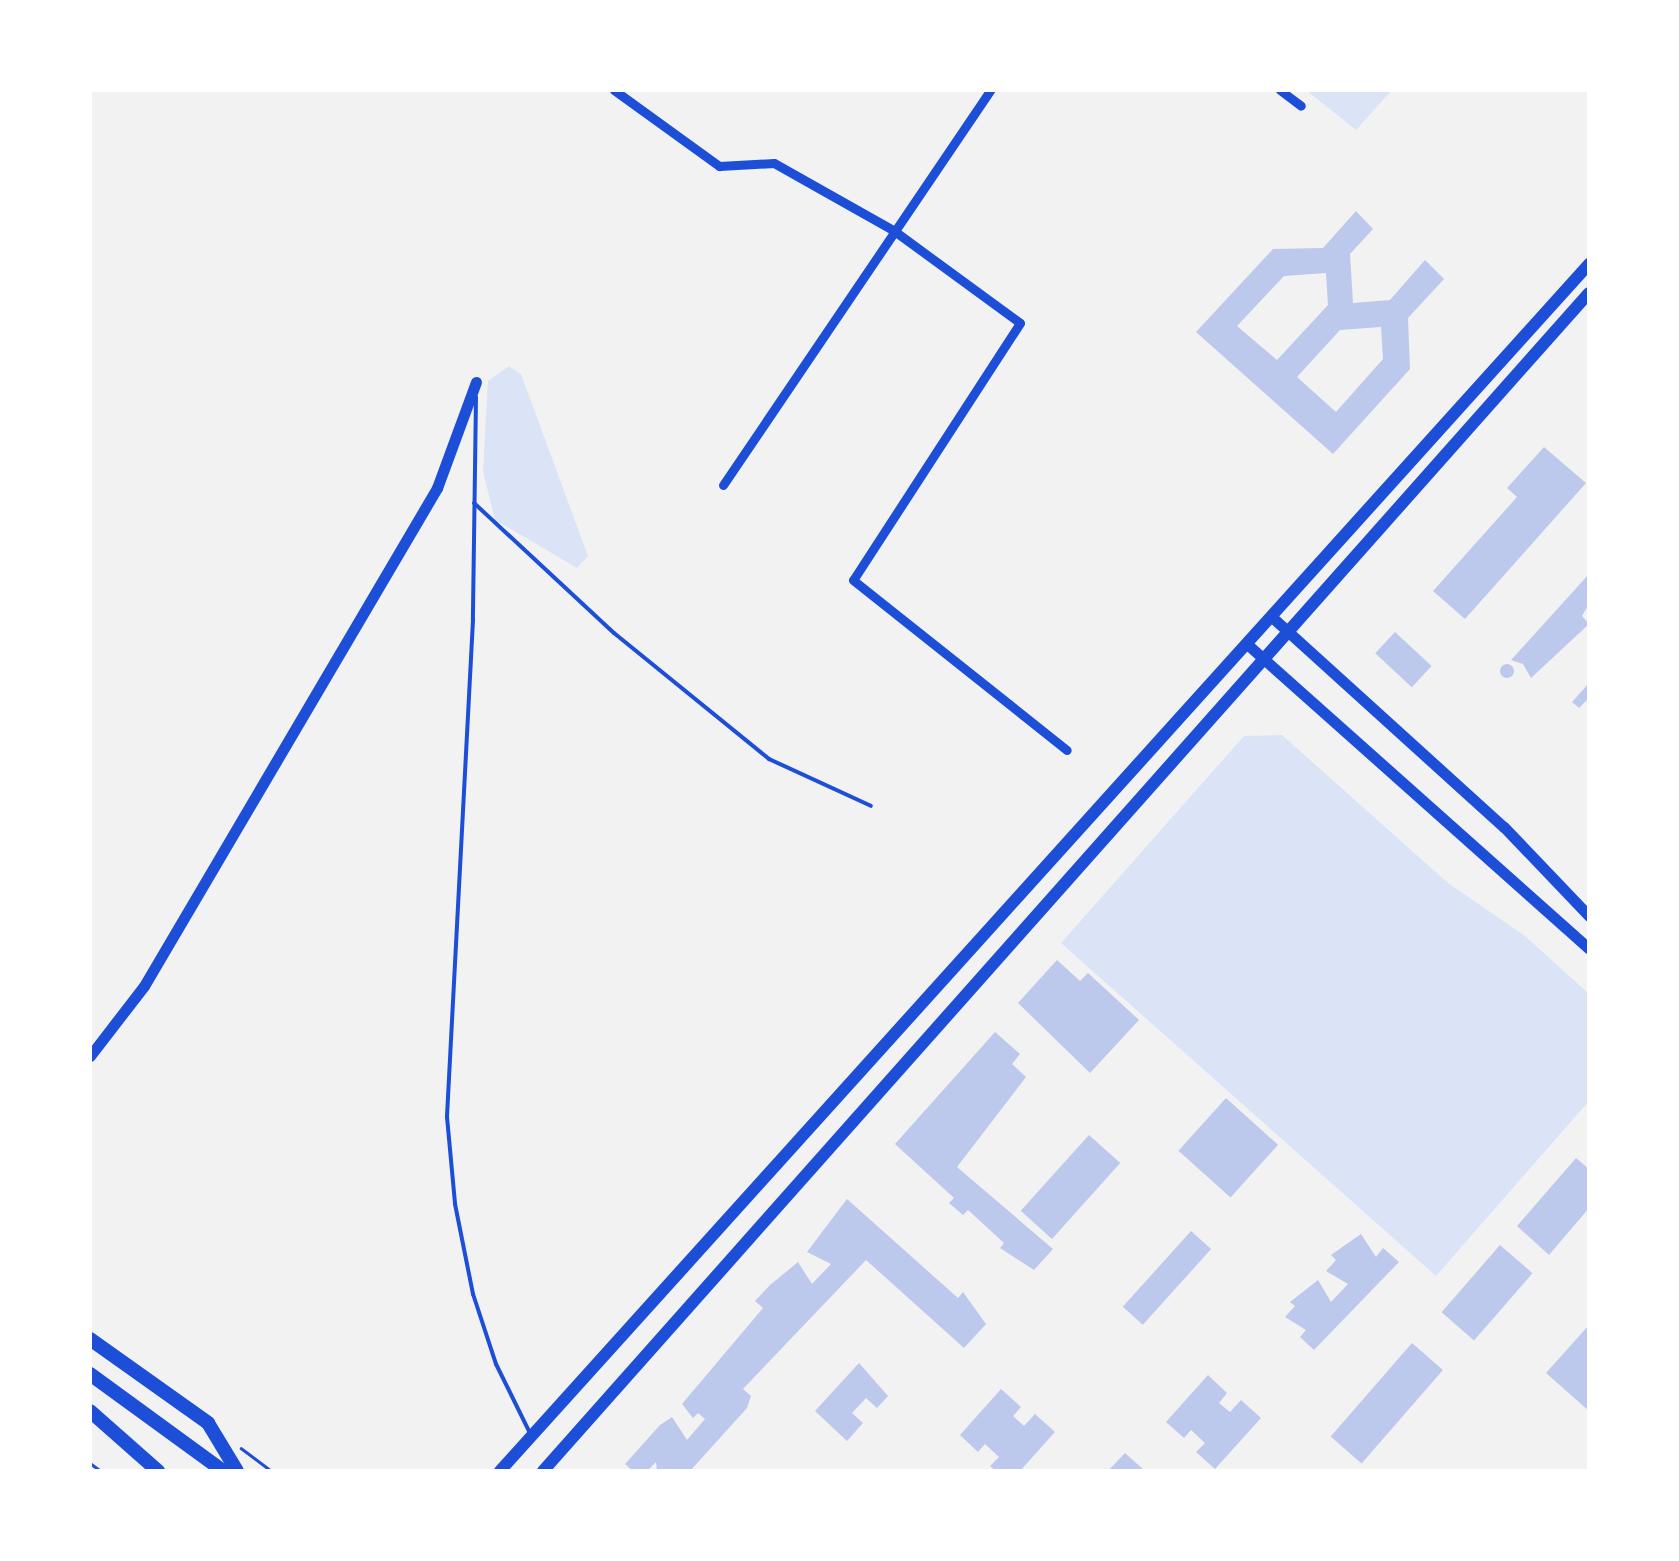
<!DOCTYPE html>
<style>
body{margin:0}
#map{position:relative;width:1679px;height:1561px;overflow:hidden;background:#f2f2f2;font-family:"PT Sans",sans-serif}
div>[style]{position:absolute}
[style*='--x']{left:calc(var(--x)*1px);top:calc(var(--y)*1px);width:calc(var(--w)*1px);rotate:calc(var(--a)*1deg)}
.green>*{inset:0;background:#dbe4f7}
.building>*{inset:0;background:#bdc9ec;transform-origin:0 0}
.round{border-radius:50%}
.path>*{height:2.5px;margin:-1.25px;padding:0 1.25px;transform-origin:1.25px;border-radius:1.25px;background:#1d4ed8}
.service>*{height:4px;margin:-2px;padding:0 2px;transform-origin:2px;border-radius:2px;background:#1d4ed8}
.minor>*{height:9px;margin:-4.5px;padding:0 4.5px;transform-origin:4.5px;border-radius:4.5px;background:#1d4ed8}
.tertiary>*{height:11px;margin:-5.5px;padding:0 5.5px;transform-origin:5.5px;border-radius:5.5px;background:#1d4ed8}
.secondary>*{height:12px;margin:-6px;padding:0 6px;transform-origin:6px;border-radius:6px;background:#1d4ed8}
.primary>*{height:14px;margin:-7px;padding:0 7px;transform-origin:7px;border-radius:7px;background:#1d4ed8}
span{translate:-50% -50%;white-space:nowrap;text-align:center;line-height:1.15;-webkit-text-stroke:8px #fff;paint-order:stroke}
.frame{position:absolute;inset:0;border:92px solid #fff;pointer-events:none}
</style>
<div id="map">
<div class="green">
<div style="clip-path:polygon(1306px 90px,1392px 90px,1356px 130px)"></div>
<div style="clip-path:polygon(509px 366px,521px 374px,588px 556px,577px 568px,495px 520px,483px 471px,488px 381px)"></div>
<div style="clip-path:polygon(1282px 735px,1448px 883px,1525px 936px,1589px 994px,1589px 1101px,1436px 1276px,1061px 943px,1244px 736px)"></div>
</div>
<div class="building">
<div style="clip-path:polygon(evenodd,1356px 211px,1373px 229px,1350px 254px,1353px 303px,1390px 300px,1425px 260px,1444px 279px,1408px 318px,1410px 369px,1333px 454px,1196px 332px,1273px 249px,1323px 248px,1356px 211px,1326px 273px,1328px 305px,1277px 360px,1237px 326px,1284px 276px,1326px 273px,1356px 211px,1381px 327px,1383px 359px,1336px 412px,1297px 377px,1340px 330px,1381px 327px)"></div>
<div style="clip-path:polygon(1544px 447px,1586px 483px,1465px 619px,1433px 591px,1517px 497px,1507px 488px)"></div>
<div style="clip-path:polygon(1589px 574px,1589px 604px,1582px 616px,1589px 624px,1531px 678px,1523px 664px,1511px 660px)"></div>
<div style="left:1395px;top:632px;width:50px;height:29px;rotate:43deg"></div>
<div class="round" style="left:1500px;top:664px;width:14px;height:14px"></div>
<div style="clip-path:polygon(1589px 683px,1589px 698px,1579px 708px,1572px 702px)"></div>
<div style="clip-path:polygon(1057px 960px,1080px 981px,1088px 973px,1139px 1020px,1090px 1073px,1018px 1003px)"></div>
<div style="clip-path:polygon(995px 1032px,1020px 1054px,1012px 1064px,1026px 1077px,957px 1167px,1053px 1249px,1034px 1270px,1000px 1248px,1004px 1243px,968px 1210px,963px 1215px,949px 1203px,954px 1198px,895px 1144px)"></div>
<div style="left:1226px;top:1098px;width:70px;height:71px;rotate:42deg"></div>
<div style="left:1089px;top:1135px;width:42px;height:102px;rotate:42deg"></div>
<div style="clip-path:polygon(1576px 1158px,1589px 1169px,1589px 1208px,1549px 1255px,1517px 1226px)"></div>
<div style="clip-path:polygon(847px 1199px,958px 1298px,963px 1292px,986px 1324px,964px 1348px,866px 1260px,743px 1389px,751px 1396px,747px 1408px,690px 1471px,657px 1471px,656px 1462px,647px 1471px,633px 1471px,625px 1464px,660px 1425px,672px 1417px,687px 1440px,705px 1419px,698px 1413px,693px 1418px,682px 1404px,763px 1308px,755px 1301px,770px 1285px,798px 1262px,812px 1284px,831px 1264px,807px 1252px)"></div>
<div style="left:1191px;top:1231px;width:27px;height:102px;rotate:42deg"></div>
<div style="clip-path:polygon(1361px 1234px,1376px 1257px,1383px 1248px,1399px 1262px,1314px 1350px,1300px 1337px,1306px 1330px,1285px 1317px,1295px 1306px,1290px 1302px,1318px 1280px,1331px 1302px,1348px 1284px,1326px 1271px,1336px 1260px,1331px 1255px)"></div>
<div style="left:1500px;top:1245px;width:43px;height:89px;rotate:41deg"></div>
<div style="clip-path:polygon(1589px 1325px,1589px 1411px,1546px 1373px)"></div>
<div style="left:1412px;top:1343px;width:41px;height:124px;rotate:41deg"></div>
<div style="clip-path:polygon(859px 1363px,888px 1396px,877px 1408px,866px 1398px,852px 1413px,863px 1423px,847px 1441px,815px 1411px)"></div>
<div style="clip-path:polygon(1208px 1375px,1227px 1393px,1219px 1403px,1230px 1412px,1241px 1400px,1261px 1418px,1215px 1469px,1196px 1452px,1205px 1443px,1191px 1430px,1184px 1438px,1166px 1422px)"></div>
<div style="clip-path:polygon(1001px 1389px,1021px 1407px,1013px 1416px,1024px 1426px,1035px 1414px,1055px 1432px,1020px 1471px,996px 1471px,990px 1466px,999px 1457px,985px 1444px,978px 1452px,960px 1435px)"></div>
<div style="clip-path:polygon(1125px 1453px,1145px 1471px,1108px 1471px)"></div>
</div>
<div class="path">
<div style="--x:241;--y:1448;--w:39;--a:37"></div>
<div style="--x:90;--y:1463;--w:14;--a:36"></div>
</div>
<div class="service">
<div style="--x:476;--y:397;--w:223;--a:90.8"></div>
<div style="--x:473;--y:620;--w:498;--a:93"></div>
<div style="--x:447;--y:1117;--w:87;--a:84.7"></div>
<div style="--x:455;--y:1204;--w:92;--a:78.7"></div>
<div style="--x:473;--y:1294;--w:74;--a:71.8"></div>
<div style="--x:496;--y:1364;--w:77;--a:63.8"></div>
<div style="--x:474;--y:503;--w:191;--a:42.9"></div>
<div style="--x:614;--y:633;--w:200;--a:39.1"></div>
<div style="--x:769;--y:759;--w:112;--a:24.7"></div>
</div>
<div class="minor">
<div style="--x:614;--y:90;--w:130;--a:35.9"></div>
<div style="--x:719;--y:166;--w:55;--a:-3.1"></div>
<div style="--x:774;--y:163;--w:137;--a:29.4"></div>
<div style="--x:893;--y:230;--w:157;--a:36.2"></div>
<div style="--x:1020;--y:323;--w:306;--a:123"></div>
<div style="--x:853;--y:580;--w:273;--a:38.5"></div>
<div style="--x:1280;--y:90;--w:26;--a:37"></div>
<div style="--x:723;--y:485;--w:477;--a:-55.9"></div>
</div>
<div class="tertiary">
<div style="--x:1272;--y:617;--w:313;--a:42.2"></div>
<div style="--x:1504;--y:827;--w:123;--a:46.3"></div>
<div style="--x:1247;--y:644;--w:458;--a:41.7"></div>
<div style="--x:90;--y:1056;--w:88;--a:-52.4"></div>
<div style="--x:144;--y:986;--w:578;--a:-59.53"></div>
<div style="--x:437;--y:488;--w:113;--a:-69.8"></div>
</div>
<div class="secondary">
<div style="--x:500;--y:1471;--w:1626;--a:-47.94"></div>
<div style="--x:543;--y:1471;--w:1575;--a:-48.4"></div>
</div>
<div class="primary">
<div style="--x:90;--y:1339;--w:145;--a:35.4"></div>
<div style="--x:208;--y:1423;--w:56;--a:58.9"></div>
<div style="--x:90;--y:1374;--w:165;--a:36.1"></div>
<div style="--x:90;--y:1411;--w:91;--a:41.4"></div>
</div>
<div class="frame"></div>
</div>
